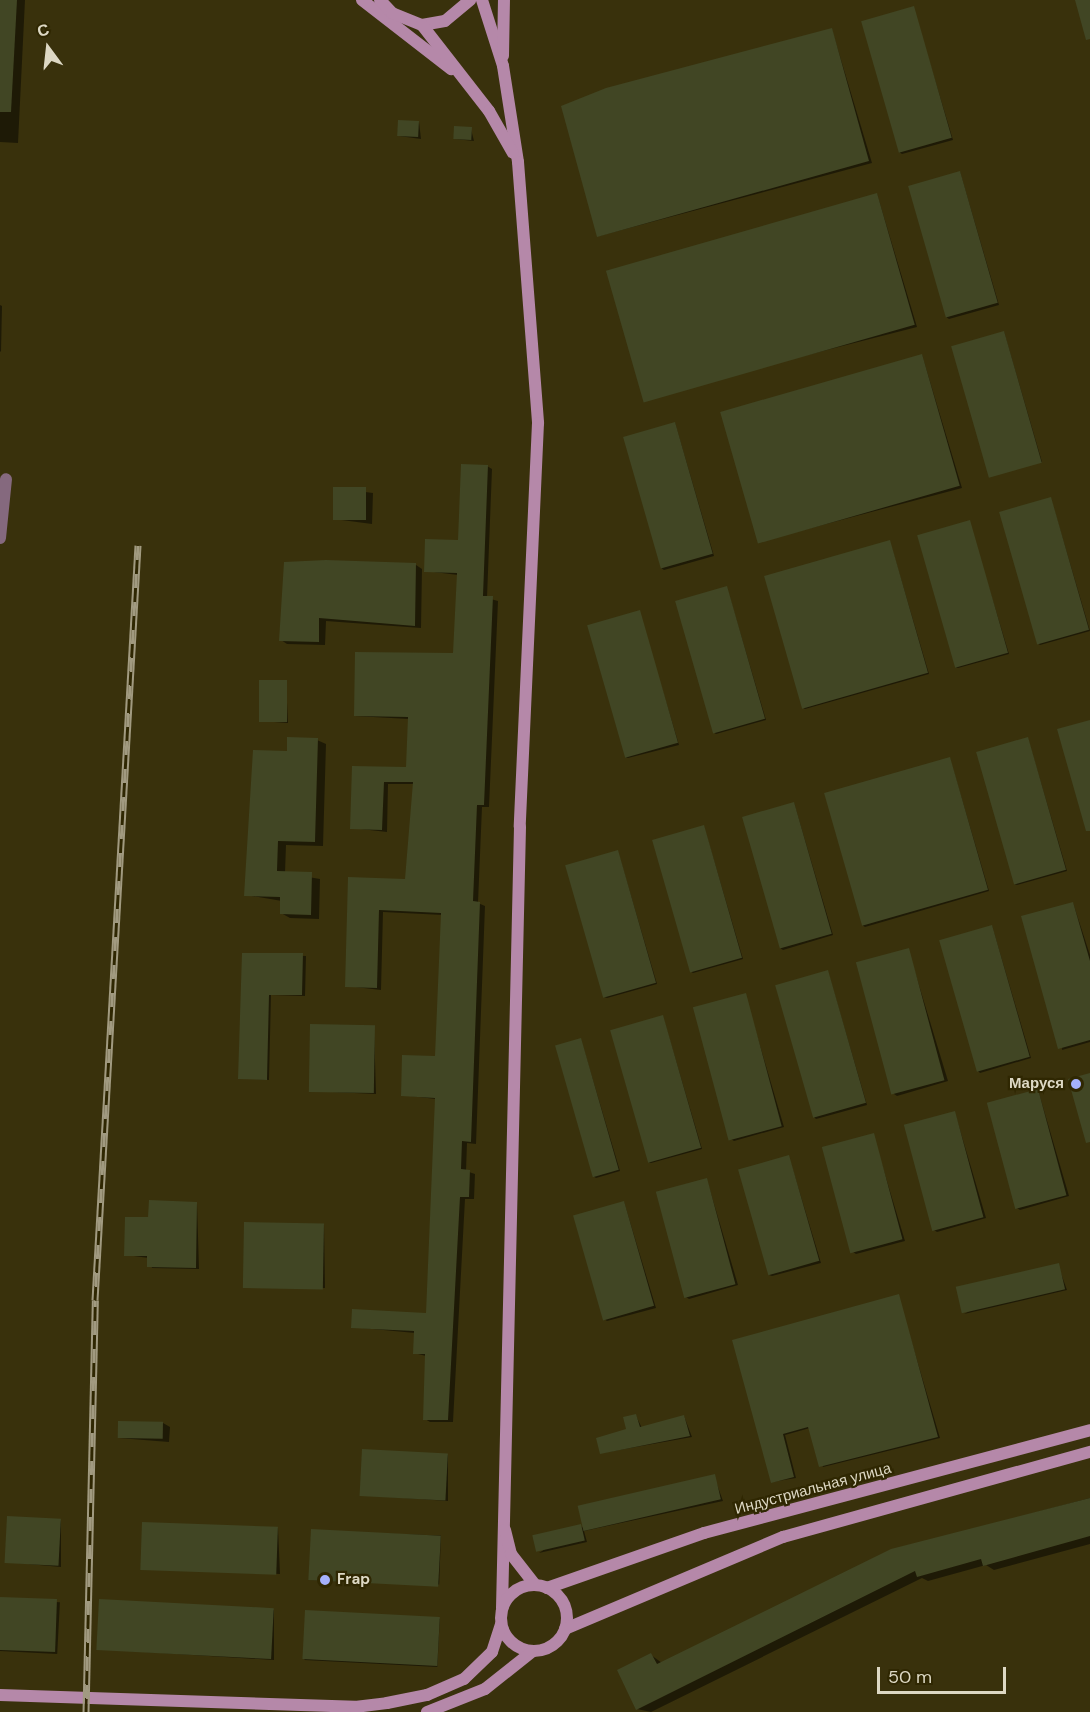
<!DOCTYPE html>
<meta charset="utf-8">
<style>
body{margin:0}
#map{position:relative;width:1090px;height:1712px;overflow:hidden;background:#39310c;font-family:"DM Sans",sans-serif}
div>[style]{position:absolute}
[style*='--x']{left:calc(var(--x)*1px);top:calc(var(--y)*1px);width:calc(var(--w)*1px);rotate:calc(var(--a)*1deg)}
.shadow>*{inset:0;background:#0007;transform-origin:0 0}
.building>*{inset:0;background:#414624;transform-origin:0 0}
.street>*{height:12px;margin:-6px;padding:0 6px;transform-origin:6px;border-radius:6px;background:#85697e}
.secondary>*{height:12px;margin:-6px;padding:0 6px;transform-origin:6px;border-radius:6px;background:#b588a9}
.secondary>.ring{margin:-6px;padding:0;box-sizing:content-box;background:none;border:12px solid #b588a9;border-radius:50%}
.rail>*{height:7px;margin-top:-3.5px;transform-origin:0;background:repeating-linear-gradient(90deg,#2f2702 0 14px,#a19a80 0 28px);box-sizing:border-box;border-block:2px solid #a19a80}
.dots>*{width:16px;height:16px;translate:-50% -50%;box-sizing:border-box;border:3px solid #2f2702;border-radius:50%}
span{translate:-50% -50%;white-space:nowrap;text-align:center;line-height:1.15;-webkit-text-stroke:4.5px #2f2702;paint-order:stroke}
.poi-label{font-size:15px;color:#ddd8c4;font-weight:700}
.right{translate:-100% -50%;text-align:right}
.left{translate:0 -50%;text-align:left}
.street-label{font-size:15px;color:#ddd8c4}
.north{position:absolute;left:18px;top:18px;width:60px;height:60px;-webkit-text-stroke:4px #2f2702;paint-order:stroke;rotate:345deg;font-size:16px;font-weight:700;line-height:24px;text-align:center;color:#ddd8c4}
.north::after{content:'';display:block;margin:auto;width:21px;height:27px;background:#ddd8c4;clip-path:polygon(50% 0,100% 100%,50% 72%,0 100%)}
.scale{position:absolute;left:877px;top:1667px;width:129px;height:27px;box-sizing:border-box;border:3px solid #ddd8c4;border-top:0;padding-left:8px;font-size:18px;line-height:21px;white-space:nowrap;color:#ddd8c4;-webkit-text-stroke:4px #2f2702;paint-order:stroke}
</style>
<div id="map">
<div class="shadow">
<div style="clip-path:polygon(0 0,25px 0,18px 143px,0 142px)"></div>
<div style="clip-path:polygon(913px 7px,953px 140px,902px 154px,899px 152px)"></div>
<div style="clip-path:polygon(832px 30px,872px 163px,599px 236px)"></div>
<div style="clip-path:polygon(419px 122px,421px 139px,399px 136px)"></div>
<div style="clip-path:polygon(471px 129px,474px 141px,455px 139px)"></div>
<div style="clip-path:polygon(960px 172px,999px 305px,949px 319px,946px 317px)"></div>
<div style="clip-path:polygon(877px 194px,917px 327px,643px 397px)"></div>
<div style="clip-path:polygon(0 305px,2px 306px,1px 352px,0 351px)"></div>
<div style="clip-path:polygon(1004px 332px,1042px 462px,990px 476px)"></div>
<div style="clip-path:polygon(922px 355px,962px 488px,758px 542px)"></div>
<div style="clip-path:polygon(675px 423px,714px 556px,664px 570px,661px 568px)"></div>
<div style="clip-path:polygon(487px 466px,492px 469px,487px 598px,498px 601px,489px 807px,482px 807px,478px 903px,485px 906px,476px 1144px,467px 1143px,466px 1171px,475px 1174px,474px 1199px,465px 1199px,453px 1422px,430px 1422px,425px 1419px,426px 1356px,414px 1353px,415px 1333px,352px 1327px,427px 1315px,436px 1099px,402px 1095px,437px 1058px,443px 915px,383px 912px,381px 990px,347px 986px,349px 879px,406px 880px,415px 784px,388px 784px,387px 832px,352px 828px,353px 768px,408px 768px,409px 719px,355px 716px,455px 655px,458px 575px,426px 571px,460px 542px)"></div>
<div style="clip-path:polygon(334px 488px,373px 493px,372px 524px,334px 519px)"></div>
<div style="clip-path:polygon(1051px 499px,1090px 631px,1040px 645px,1037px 643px)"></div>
<div style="clip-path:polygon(969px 522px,1009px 654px,958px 668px,955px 667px)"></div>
<div style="clip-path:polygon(890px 542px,929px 674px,805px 709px,802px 707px)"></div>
<div style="clip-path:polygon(285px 564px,416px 565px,422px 569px,421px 628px,326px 621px,325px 645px,287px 644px,281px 640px)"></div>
<div style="clip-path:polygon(727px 588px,766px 720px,716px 734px,713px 732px)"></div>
<div style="clip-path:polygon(639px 612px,679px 745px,628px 758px,625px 757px)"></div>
<div style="clip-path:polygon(286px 682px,288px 723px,260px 721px)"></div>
<div style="clip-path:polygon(1028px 739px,1067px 871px,1017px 885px,1014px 884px)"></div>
<div style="clip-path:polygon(317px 740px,326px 744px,323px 846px,286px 845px,285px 873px,320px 879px,319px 919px,290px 918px,281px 913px,282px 901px,246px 895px,288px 753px)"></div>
<div style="clip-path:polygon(950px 759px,989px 891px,865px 927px,862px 925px)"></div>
<div style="clip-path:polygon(794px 803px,833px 935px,783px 950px,780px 948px)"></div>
<div style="clip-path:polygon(704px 827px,743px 959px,693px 973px,690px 971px)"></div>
<div style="clip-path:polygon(618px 852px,657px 984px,607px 998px,604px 997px)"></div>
<div style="clip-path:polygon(1073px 903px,1090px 955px,1090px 1042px,1062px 1050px)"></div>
<div style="clip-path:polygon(992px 926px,1031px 1058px,980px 1073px,978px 1071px)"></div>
<div style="clip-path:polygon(908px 949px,948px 1081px,897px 1096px,894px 1094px)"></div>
<div style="clip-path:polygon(243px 954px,306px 956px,305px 996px,271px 995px,269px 1080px,240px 1078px)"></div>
<div style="clip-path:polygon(828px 972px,867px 1105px,816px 1119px,814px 1117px)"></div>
<div style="clip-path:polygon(745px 995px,784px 1127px,734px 1141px,731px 1139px)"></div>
<div style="clip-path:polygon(663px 1017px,702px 1149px,651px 1163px,648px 1162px)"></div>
<div style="clip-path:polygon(374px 1027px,376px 1094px,311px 1091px)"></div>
<div style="clip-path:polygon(581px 1040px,620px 1171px,596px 1178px,593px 1176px)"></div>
<div style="clip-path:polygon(1038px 1090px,1069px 1196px,1020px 1210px,1017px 1208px)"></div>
<div style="clip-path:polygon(955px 1113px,986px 1218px,937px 1232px,934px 1230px)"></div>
<div style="clip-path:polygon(873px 1135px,905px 1241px,856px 1254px,853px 1252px)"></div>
<div style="clip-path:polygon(789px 1157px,821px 1263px,772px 1276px,769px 1275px)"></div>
<div style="clip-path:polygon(707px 1180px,738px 1285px,689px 1299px,686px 1297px)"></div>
<div style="clip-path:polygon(624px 1202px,656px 1308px,607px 1321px,604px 1319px)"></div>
<div style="clip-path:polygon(197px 1203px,199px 1269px,152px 1268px,149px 1258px,126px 1255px,150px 1219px)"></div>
<div style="clip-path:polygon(324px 1224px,325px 1288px,245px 1288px)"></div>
<div style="clip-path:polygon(1058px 1265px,1067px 1290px,964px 1314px)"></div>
<div style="clip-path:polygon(898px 1296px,940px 1438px,823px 1467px,810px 1428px,785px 1435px,796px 1478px,772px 1482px,734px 1341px)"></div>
<div style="clip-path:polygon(636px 1416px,642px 1428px,684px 1416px,692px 1437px,602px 1453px,628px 1430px)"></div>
<div style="clip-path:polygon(163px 1423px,170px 1427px,169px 1442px,119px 1438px)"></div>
<div style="clip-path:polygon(448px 1455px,448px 1501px,361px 1495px)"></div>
<div style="clip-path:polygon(714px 1476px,723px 1501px,584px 1531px,587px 1542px,539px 1553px,580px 1526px,586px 1529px)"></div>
<div style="clip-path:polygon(1090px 1498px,1090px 1544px,994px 1570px,986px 1565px,928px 1581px,922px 1578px,651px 1712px,637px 1709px,651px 1655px,662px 1663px,892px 1551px)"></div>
<div style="clip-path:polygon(61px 1520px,61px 1567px,6px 1562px)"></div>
<div style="clip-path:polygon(278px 1528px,280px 1574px,143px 1569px)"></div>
<div style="left:312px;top:1531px;width:129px;height:49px;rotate:2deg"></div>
<div style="left:0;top:1599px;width:60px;height:52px;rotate:3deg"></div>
<div style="clip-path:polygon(274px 1610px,274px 1660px,98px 1649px)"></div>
<div style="left:307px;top:1612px;width:133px;height:48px;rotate:3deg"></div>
</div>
<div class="building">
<div style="clip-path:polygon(0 0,17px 0,11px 112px,0 112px)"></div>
<div style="clip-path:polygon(1075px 0,1090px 0,1090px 39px,1086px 40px)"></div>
<div style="left:914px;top:6px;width:137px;height:55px;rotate:74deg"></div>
<div style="clip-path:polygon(832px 28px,869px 161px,597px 237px,561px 106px,606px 88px)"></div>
<div style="left:398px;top:120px;width:21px;height:16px;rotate:3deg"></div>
<div style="left:454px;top:126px;width:18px;height:13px;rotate:3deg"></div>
<div style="left:960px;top:171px;width:137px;height:54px;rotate:74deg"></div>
<div style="left:877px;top:193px;width:137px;height:282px;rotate:74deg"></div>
<div style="left:1004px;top:331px;width:137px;height:55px;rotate:74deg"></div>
<div style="left:922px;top:354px;width:137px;height:210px;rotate:74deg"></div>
<div style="left:675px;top:422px;width:137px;height:54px;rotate:74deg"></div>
<div style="clip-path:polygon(461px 464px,488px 465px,483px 596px,493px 596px,484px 805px,477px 805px,473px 901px,480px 902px,471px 1142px,462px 1141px,461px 1169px,470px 1170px,469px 1197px,460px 1197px,448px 1420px,423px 1420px,425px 1354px,413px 1354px,414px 1331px,351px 1328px,352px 1309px,426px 1313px,435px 1098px,401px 1096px,402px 1055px,435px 1056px,441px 913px,379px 910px,377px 988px,345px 987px,348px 877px,405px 879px,413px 782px,384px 782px,382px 830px,350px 829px,352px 766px,406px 767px,408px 717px,354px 716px,355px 652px,453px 653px,457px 573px,424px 572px,425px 539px,458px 540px)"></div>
<div style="left:333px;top:487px;width:33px;height:33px"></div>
<div style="left:1051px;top:497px;width:138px;height:54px;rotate:74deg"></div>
<div style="left:970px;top:520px;width:138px;height:55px;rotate:74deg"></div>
<div style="left:890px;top:540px;width:138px;height:131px;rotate:74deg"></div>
<div style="clip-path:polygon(326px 560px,416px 563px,415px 626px,319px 618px,319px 642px,279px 641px,284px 562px)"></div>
<div style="left:727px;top:586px;width:138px;height:54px;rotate:74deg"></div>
<div style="left:640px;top:610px;width:138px;height:55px;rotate:74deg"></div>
<div style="left:259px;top:680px;width:28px;height:42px"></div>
<div style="clip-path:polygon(1090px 720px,1090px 831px,1086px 831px,1057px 729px)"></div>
<div style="clip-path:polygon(287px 737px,318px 738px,315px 842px,278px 841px,277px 871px,312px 872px,311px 915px,280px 914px,280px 897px,244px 896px,253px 750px,287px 751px)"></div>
<div style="left:1028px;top:737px;width:138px;height:54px;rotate:74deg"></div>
<div style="left:950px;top:757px;width:138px;height:131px;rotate:74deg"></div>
<div style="left:794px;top:802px;width:137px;height:54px;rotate:74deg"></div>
<div style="left:704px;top:825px;width:138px;height:54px;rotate:74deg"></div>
<div style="left:618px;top:850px;width:138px;height:55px;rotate:74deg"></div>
<div style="clip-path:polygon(1073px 902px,1090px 961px,1090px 1040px,1058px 1049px,1021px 916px)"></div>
<div style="left:992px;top:925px;width:137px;height:55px;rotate:74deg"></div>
<div style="left:909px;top:948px;width:137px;height:55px;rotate:75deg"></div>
<div style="clip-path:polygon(242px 953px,303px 953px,302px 995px,269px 995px,267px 1080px,238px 1079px)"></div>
<div style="left:828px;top:970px;width:138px;height:55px;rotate:74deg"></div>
<div style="left:746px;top:993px;width:138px;height:55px;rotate:75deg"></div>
<div style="left:663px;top:1015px;width:138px;height:55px;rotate:74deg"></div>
<div style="left:310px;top:1024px;width:65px;height:68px;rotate:1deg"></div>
<div style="left:581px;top:1038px;width:137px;height:27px;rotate:74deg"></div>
<div style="clip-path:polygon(1090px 1073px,1090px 1142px,1086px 1143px,1068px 1079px)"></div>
<div style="left:1038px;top:1089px;width:110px;height:53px;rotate:75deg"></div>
<div style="left:955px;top:1111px;width:110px;height:53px;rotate:75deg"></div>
<div style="left:874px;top:1133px;width:110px;height:54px;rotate:75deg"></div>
<div style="left:789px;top:1155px;width:110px;height:53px;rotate:74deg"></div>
<div style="left:707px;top:1178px;width:110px;height:53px;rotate:75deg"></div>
<div style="clip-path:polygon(149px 1200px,197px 1202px,196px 1268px,147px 1267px,147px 1256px,124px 1256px,125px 1217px,148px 1217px)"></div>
<div style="left:624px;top:1201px;width:109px;height:53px;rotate:74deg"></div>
<div style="left:244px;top:1222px;width:80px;height:66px;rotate:1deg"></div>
<div style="left:1059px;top:1263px;width:27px;height:106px;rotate:77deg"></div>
<div style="clip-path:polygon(899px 1294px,938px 1437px,819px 1467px,808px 1427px,783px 1434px,794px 1477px,771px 1483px,732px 1340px)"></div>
<div style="clip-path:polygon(636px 1414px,640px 1427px,684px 1415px,690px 1436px,600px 1454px,596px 1438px,626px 1429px,623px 1417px)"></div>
<div style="left:118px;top:1421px;width:45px;height:17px;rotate:1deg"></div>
<div style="left:362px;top:1449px;width:86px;height:47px;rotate:3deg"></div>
<div style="left:715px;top:1474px;width:26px;height:141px;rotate:77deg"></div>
<div style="clip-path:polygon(1090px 1498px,1090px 1536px,983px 1566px,981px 1559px,917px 1577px,915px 1571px,636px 1710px,617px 1670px,651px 1653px,657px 1664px,891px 1549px)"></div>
<div style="left:7px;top:1516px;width:54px;height:47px;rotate:3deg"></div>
<div style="left:142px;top:1522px;width:136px;height:48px;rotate:2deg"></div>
<div style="left:581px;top:1524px;width:17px;height:50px;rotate:77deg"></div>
<div style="left:311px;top:1529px;width:130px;height:51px;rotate:3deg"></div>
<div style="left:0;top:1597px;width:57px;height:53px;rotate:2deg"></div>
<div style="left:99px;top:1599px;width:175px;height:51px;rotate:3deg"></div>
<div style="left:305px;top:1610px;width:135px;height:49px;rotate:3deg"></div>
</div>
<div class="street">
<div style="--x:0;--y:538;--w:59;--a:-84.2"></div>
</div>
<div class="secondary">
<div style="--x:362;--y:0;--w:113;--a:37.8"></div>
<div style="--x:380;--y:0;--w:18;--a:47"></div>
<div style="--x:392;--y:13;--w:32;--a:22"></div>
<div style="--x:422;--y:25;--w:23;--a:-10"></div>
<div style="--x:445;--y:21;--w:33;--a:-40"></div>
<div style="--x:482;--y:0;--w:69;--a:72.3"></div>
<div style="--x:503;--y:66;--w:97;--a:81.1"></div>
<div style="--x:518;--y:162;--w:262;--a:85.6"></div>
<div style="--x:538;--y:423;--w:404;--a:92.6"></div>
<div style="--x:520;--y:827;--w:781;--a:91.32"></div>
<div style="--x:422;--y:25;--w:109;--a:52.1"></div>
<div style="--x:489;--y:111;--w:48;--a:60.3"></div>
<div style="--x:503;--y:56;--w:56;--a:-89"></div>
<div style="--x:505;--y:1530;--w:25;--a:76"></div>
<div style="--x:511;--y:1554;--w:39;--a:52"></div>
<div class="ring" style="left:501px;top:1585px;width:54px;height:54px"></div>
<div style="--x:547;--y:1588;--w:166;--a:-19.3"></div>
<div style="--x:704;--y:1533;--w:400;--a:-14.9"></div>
<div style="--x:565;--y:1629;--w:237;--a:-22.9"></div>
<div style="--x:783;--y:1537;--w:319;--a:-15.5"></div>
<div style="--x:0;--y:1695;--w:355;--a:1.9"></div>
<div style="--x:355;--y:1707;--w:32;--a:-7"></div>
<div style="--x:387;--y:1703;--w:41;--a:-11.3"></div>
<div style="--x:427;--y:1695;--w:40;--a:-23.4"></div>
<div style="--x:464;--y:1679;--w:39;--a:-44"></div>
<div style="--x:492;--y:1652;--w:29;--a:-72"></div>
<div style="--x:427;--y:1712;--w:62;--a:-21.6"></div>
<div style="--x:485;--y:1689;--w:61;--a:-38.4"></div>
</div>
<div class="rail">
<div style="--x:86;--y:1712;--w:412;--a:-88.7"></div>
<div style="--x:95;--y:1300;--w:756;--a:-86.74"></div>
</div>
<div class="dots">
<div style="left:1076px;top:1084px;background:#a5b1fc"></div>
<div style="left:325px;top:1580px;background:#a5b1fc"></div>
</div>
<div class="poi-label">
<span class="right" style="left:1064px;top:1084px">Маруся</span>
<span class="left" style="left:337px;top:1580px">Frap</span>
</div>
<div class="street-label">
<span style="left:813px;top:1489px;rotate:-15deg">Индустриальная улица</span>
</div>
<div class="north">С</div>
<div class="scale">50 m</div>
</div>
